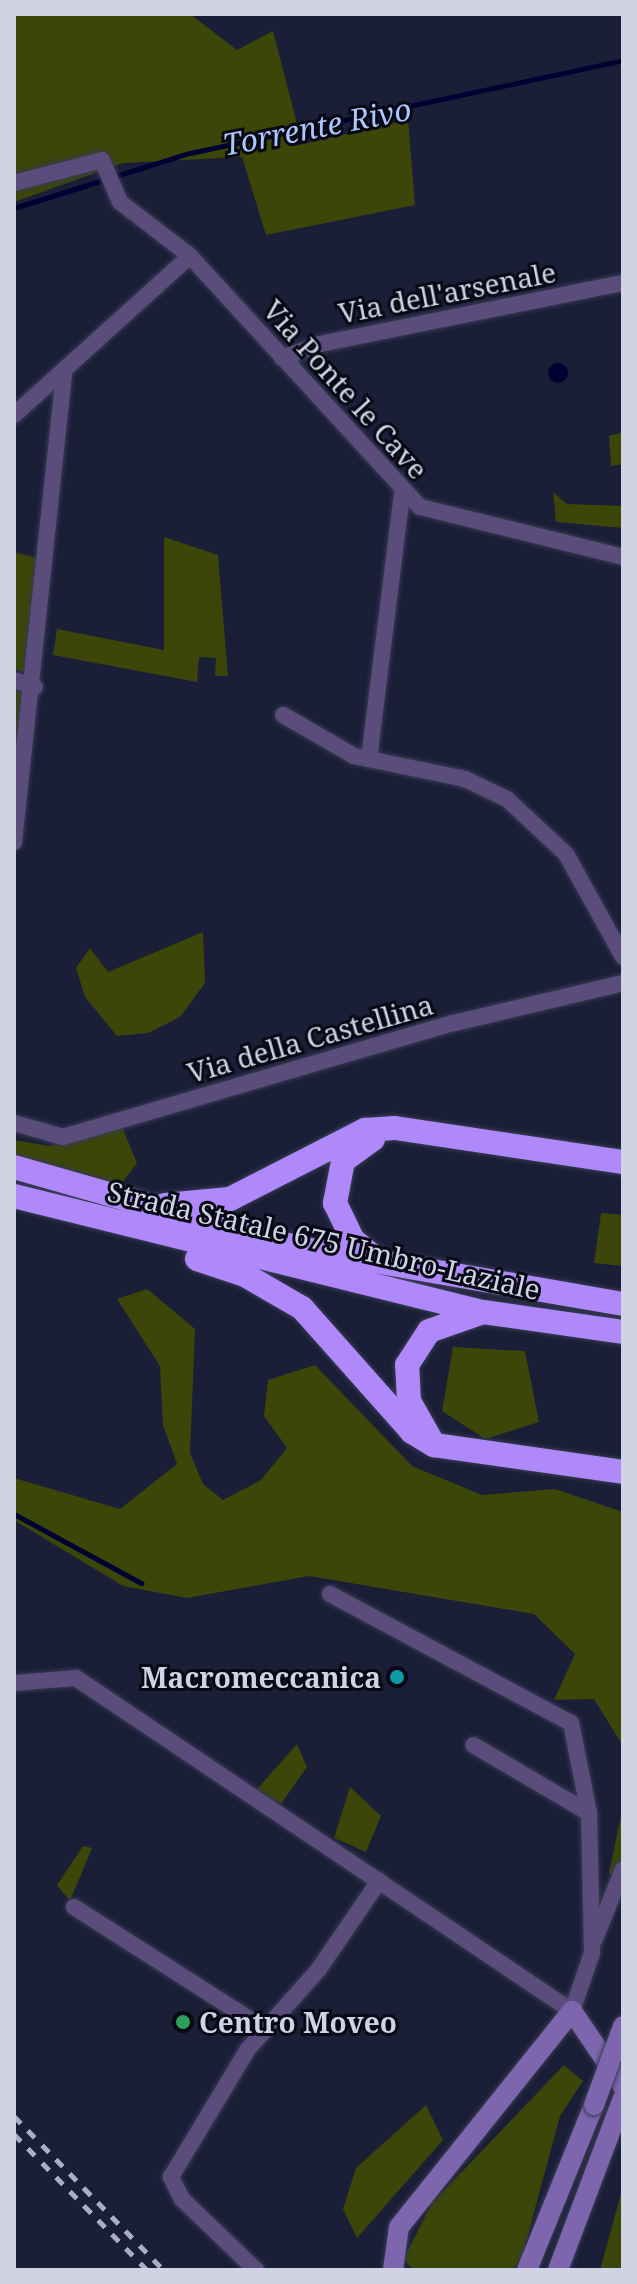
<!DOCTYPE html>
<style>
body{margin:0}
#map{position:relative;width:637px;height:2284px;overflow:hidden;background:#1a1e37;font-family:"Noto Serif",serif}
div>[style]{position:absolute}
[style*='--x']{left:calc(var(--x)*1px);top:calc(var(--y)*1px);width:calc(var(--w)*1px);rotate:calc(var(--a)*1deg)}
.green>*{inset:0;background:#3b4608}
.water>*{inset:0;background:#000032}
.round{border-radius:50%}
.stream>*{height:5px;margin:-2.5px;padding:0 2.5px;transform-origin:2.5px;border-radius:2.5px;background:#000032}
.roads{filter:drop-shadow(0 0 2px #373b53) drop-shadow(0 0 2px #373b53)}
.street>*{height:16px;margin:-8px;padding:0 8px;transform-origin:8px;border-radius:8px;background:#5b4d7b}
.secondary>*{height:20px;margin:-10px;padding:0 10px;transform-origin:10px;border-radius:10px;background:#7d66ae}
.highway>*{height:24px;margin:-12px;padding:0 12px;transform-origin:12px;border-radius:12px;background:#af89fa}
.rail>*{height:5px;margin-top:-2.5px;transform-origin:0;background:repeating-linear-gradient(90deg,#aaaec1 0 10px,transparent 0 20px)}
.bridges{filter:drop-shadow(0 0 2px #373b53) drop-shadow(0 0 2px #373b53)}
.secondary-bridge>*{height:20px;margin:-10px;padding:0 10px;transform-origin:10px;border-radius:10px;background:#7d66ae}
.dots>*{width:22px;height:22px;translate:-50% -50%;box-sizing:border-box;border:4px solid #080914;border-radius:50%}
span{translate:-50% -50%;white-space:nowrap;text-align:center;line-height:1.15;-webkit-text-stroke:6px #080914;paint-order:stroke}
.street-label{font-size:28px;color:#cfd3e4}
.poi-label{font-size:28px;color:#cfd3e4;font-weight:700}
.right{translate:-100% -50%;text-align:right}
.left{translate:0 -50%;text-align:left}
.water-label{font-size:30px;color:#adc7fc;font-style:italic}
.frame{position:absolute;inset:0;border:16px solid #cfd3e4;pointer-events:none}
</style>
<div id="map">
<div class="green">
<div style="clip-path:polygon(14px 14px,190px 14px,237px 50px,273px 31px,296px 120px,294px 146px,408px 120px,415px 205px,266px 235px,242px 157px,123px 163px,14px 202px)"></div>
<div style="clip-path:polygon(623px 432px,623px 464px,611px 466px,609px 436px)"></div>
<div style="clip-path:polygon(553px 492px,567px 504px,623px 506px,623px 528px,556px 522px)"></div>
<div style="clip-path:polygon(164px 537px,218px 555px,228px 676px,215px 676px,216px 658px,199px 657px,197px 682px,53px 655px,57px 629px,164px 650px)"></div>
<div style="clip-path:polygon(14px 552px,42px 559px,27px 673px,14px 669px)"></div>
<div style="clip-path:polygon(14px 687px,30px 692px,14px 798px)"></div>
<div style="clip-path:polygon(203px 932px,205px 983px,180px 1017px,148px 1033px,117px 1036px,85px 997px,76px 968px,90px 948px,108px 972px)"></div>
<div style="clip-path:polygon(120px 1122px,137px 1163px,121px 1184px,14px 1156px,14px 1140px,50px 1146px)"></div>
<div style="clip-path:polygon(601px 1213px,623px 1215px,623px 1266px,594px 1263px)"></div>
<div style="clip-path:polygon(147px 1289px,195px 1329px,190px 1453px,203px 1484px,223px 1500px,261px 1480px,287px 1448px,264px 1416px,268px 1380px,315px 1365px,412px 1466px,482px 1495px,555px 1489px,623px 1512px,623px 1746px,594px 1699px,554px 1700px,575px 1654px,534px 1614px,309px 1576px,187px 1598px,123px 1586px,14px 1520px,14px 1478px,120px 1509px,177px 1464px,163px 1425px,160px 1366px,117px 1299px)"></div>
<div style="clip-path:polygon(453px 1347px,525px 1351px,539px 1422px,485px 1439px,442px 1411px)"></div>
<div style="clip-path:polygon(297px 1744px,307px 1767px,281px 1804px,257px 1789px)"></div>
<div style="clip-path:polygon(350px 1787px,381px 1816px,366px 1852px,334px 1838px)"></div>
<div style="clip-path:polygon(623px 1806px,623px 1880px,609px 1873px)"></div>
<div style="clip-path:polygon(83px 1846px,92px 1848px,70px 1901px,57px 1885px)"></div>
<div style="clip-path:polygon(564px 2065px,583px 2081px,560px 2116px,522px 2257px,513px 2270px,412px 2270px,404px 2258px,432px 2203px)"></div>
<div style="clip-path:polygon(426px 2105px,443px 2140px,357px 2238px,343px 2209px,356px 2168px)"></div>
<div style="clip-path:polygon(623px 2186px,623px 2270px,600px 2270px)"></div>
</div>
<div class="water">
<div class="round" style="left:548px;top:363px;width:20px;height:20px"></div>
</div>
<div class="stream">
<div style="--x:14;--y:208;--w:184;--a:-17.4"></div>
<div style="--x:190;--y:153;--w:443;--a:-12.1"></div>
<div style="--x:14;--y:1514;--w:145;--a:28.5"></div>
</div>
<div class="roads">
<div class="street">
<div style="--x:14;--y:183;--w:91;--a:-14.6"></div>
<div style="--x:102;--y:160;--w:46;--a:66.8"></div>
<div style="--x:120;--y:202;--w:88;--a:37.6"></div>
<div style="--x:282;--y:358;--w:40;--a:-20.2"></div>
<div style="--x:320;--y:344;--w:309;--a:-11.4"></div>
<div style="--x:14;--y:415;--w:237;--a:-42.1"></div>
<div style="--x:190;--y:256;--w:340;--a:47.5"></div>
<div style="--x:420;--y:507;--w:209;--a:13.8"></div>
<div style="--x:14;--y:680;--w:22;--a:18"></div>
<div style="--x:283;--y:715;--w:82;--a:30"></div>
<div style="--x:354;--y:756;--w:113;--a:11.7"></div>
<div style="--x:465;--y:779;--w:47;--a:25.5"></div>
<div style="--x:507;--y:799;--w:81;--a:43"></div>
<div style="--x:566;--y:854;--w:118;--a:61"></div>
<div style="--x:369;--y:759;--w:267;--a:-82.9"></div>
<div style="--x:14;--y:842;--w:473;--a:-83.9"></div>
<div style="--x:14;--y:1123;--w:51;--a:15.9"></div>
<div style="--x:63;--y:1137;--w:407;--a:-16.3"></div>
<div style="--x:454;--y:1023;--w:174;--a:-13.3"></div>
<div style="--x:330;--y:1594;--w:273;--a:28.2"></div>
<div style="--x:571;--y:1723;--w:92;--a:78.7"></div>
<div style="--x:14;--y:1683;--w:62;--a:-4.6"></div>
<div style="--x:76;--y:1678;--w:597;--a:33.88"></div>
<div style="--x:572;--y:2011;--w:61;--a:-71"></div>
<div style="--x:592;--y:1953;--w:140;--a:-91.2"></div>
<div style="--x:589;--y:1813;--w:134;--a:-149.6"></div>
<div style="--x:74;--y:1907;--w:227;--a:32.6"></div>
<div style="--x:595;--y:1939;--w:75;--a:-68.2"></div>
<div style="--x:256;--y:2270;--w:103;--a:-136.2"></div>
<div style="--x:182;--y:2199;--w:25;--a:-117"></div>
<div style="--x:171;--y:2177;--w:149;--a:-59"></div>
<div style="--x:248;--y:2049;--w:107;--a:-48.4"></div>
<div style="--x:319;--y:1969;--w:107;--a:-55.7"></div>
</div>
<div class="secondary">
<div style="--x:393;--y:2270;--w:43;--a:-82.1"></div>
<div style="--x:399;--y:2227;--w:277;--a:-51.3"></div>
<div style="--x:572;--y:2011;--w:91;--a:55.8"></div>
<div style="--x:527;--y:2270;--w:178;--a:-67.9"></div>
<div style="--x:558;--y:2270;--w:184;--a:-69.3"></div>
</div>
<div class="highway">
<div style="--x:373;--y:1139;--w:37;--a:144"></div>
<div style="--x:343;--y:1161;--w:43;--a:100.8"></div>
<div style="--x:335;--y:1203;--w:41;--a:64.1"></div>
<div style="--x:353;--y:1240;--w:32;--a:39"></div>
<div style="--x:14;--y:1167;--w:296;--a:15.9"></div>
<div style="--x:299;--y:1248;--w:329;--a:9.8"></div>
<div style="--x:14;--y:1196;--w:483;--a:13.9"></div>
<div style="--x:483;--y:1312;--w:141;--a:8.1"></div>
<div style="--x:165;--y:1205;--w:65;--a:-5.3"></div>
<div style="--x:230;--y:1199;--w:152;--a:-27.1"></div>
<div style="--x:365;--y:1130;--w:30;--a:-4"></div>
<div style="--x:395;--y:1128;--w:231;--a:8.5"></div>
<div style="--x:197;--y:1259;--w:51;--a:18.4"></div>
<div style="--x:245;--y:1275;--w:66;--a:30.1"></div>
<div style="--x:302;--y:1308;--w:166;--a:48.4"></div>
<div style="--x:412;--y:1432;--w:26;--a:31"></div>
<div style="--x:434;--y:1445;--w:191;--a:8.1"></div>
<div style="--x:431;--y:1440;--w:45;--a:-119.4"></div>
<div style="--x:409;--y:1401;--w:36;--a:-93"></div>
<div style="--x:407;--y:1365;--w:40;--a:-57.1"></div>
<div style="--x:429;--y:1331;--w:57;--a:-19.4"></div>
</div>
</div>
<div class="rail">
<div style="--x:14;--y:2116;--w:215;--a:45.8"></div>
<div style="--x:14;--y:2134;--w:190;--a:45.6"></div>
</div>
<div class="bridges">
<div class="secondary-bridge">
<div style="--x:594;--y:2105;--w:84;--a:-69.8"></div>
</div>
</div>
<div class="dots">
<div style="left:397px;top:1677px;background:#0f9aa8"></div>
<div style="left:183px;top:2022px;background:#2e9e5b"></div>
</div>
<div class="street-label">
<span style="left:447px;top:292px;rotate:-11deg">Via dell'arsenale</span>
<span style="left:346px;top:389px;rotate:48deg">Via Ponte le Cave</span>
<span style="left:310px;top:1038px;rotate:-16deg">Via della Castellina</span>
<span style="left:324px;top:1240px;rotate:13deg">Strada Statale 675 Umbro-Laziale</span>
</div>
<div class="poi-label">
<span class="right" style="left:381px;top:1677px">Macromeccanica</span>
<span class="left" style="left:199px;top:2022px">Centro Moveo</span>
</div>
<div class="water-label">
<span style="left:317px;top:127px;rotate:-11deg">Torrente Rivo</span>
</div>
<div class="frame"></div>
</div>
